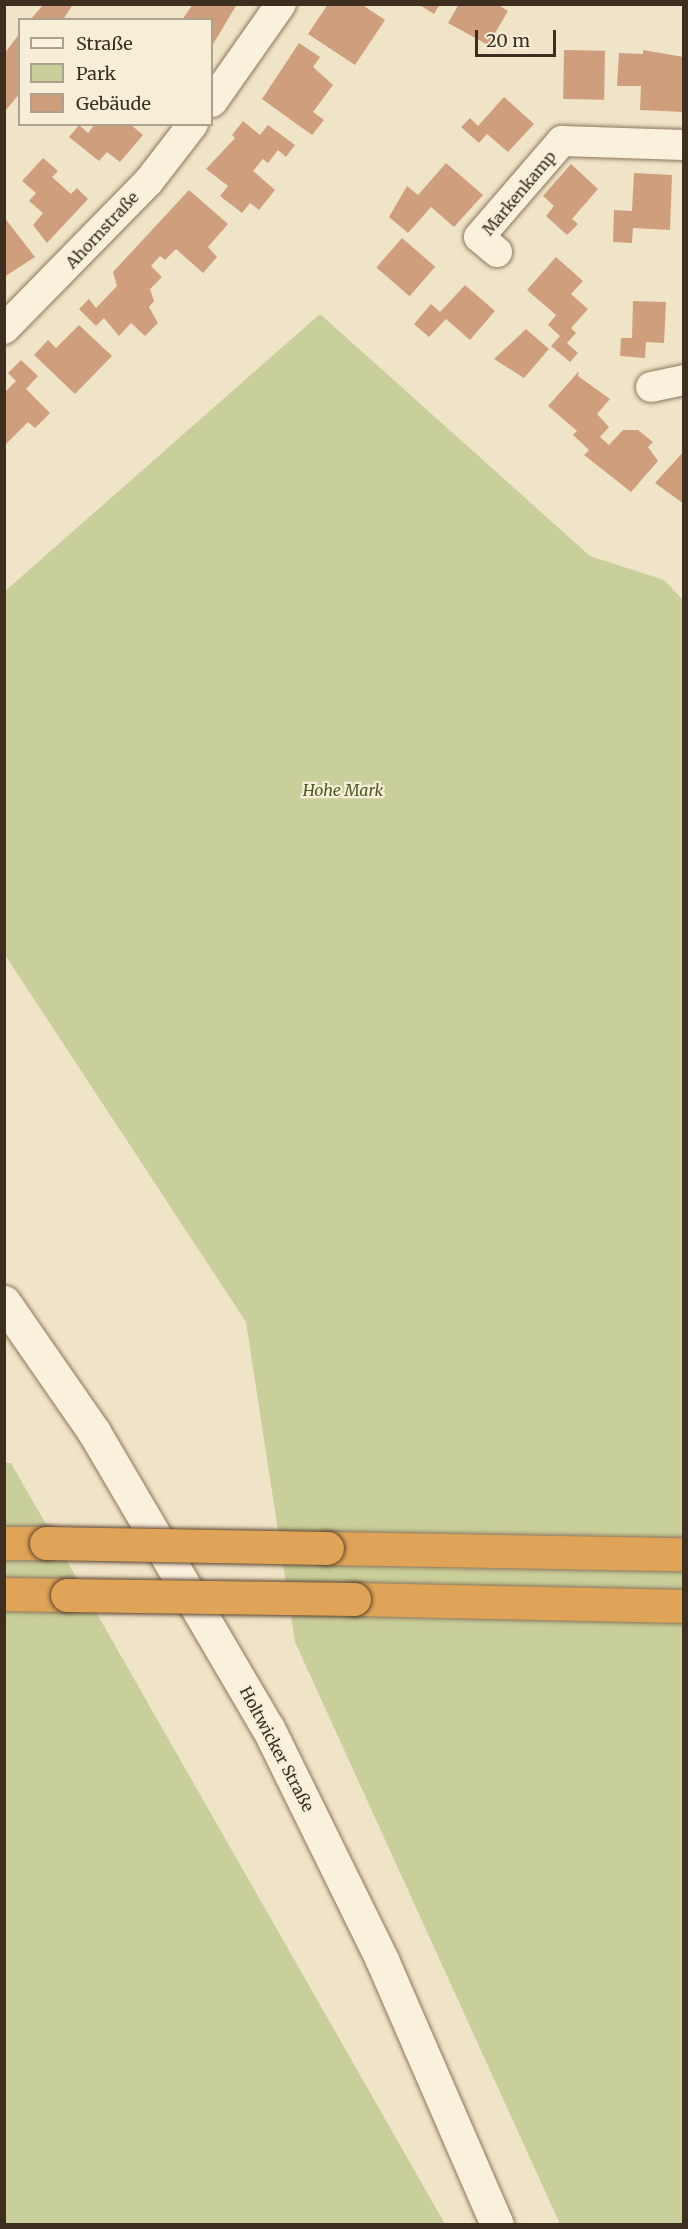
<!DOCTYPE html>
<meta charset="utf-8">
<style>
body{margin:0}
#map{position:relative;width:688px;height:2229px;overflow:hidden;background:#f0e4c8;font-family:Merriweather,serif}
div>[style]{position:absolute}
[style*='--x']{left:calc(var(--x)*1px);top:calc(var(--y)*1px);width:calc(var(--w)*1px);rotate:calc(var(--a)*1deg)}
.green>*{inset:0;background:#c9cf9b}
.building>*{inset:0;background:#cf9f7d;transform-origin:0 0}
.roads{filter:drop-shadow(0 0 2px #8d765c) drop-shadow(0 0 2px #8d765c)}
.minor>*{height:30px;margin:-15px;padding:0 15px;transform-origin:15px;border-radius:15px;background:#faf1dc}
.tertiary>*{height:33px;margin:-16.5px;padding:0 16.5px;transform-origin:16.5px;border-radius:16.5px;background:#faf1dc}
.motorway>*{height:33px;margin:-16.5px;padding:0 16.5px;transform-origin:16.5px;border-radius:16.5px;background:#e0a458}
.bridges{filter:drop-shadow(0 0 2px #5b4430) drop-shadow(0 0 2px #5b4430)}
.motorway-bridge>*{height:33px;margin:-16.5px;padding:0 16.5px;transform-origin:16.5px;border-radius:16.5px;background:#e0a458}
span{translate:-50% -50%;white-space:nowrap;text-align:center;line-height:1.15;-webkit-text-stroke:4.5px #f7eed8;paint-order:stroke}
.street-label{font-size:16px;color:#3d2e20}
.park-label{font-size:16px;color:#4d5a26;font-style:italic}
.frame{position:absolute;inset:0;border:6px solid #3d2e20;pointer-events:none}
.legend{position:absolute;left:18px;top:18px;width:195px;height:108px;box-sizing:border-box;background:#f7eed8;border:2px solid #ada18e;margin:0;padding:8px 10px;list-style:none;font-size:18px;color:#3d2e20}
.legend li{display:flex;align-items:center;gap:12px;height:30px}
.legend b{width:30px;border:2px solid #ada18e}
.scale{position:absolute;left:475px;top:30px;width:81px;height:27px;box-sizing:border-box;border:3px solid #3d2e20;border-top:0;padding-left:8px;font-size:18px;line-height:21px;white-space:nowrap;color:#3d2e20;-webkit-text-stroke:4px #f7eed8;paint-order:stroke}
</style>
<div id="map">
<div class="green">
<div style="clip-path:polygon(320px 314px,590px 556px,664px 580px,683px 600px,683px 2224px,560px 2224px,295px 1642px,246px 1322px,5px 955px,4px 592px)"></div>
<div style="clip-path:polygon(4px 1463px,11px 1463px,445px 2224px,5px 2224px)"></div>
</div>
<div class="building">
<div style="clip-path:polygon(44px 4px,73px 4px,63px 20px,30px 20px)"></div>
<div style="clip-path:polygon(193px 4px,237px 4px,212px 46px,212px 20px,182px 20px)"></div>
<div style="clip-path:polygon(328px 4px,361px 4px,385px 20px,355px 65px,308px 34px)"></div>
<div style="clip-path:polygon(418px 4px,440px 4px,434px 14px)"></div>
<div style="clip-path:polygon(459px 4px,497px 4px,508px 11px,488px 45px,448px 23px)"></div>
<div style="clip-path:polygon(20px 33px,20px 93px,6px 110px,4px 54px)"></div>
<div style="clip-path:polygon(299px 43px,320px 57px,313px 67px,333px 85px,313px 112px,324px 120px,312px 135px,262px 99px)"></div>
<div style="left:564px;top:50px;width:41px;height:49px;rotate:1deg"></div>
<div style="clip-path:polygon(643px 50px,684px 57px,683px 112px,640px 110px,641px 86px,617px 86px,619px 53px,643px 54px)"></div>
<div style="clip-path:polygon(504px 97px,534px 124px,508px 152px,487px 134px,479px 143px,461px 127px,470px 118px,478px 126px)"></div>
<div style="clip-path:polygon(243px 121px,260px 135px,268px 125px,295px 145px,286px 157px,278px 150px,268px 163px,263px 159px,253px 171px,275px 190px,259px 210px,250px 203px,242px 213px,220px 196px,228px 186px,206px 169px,235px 138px,232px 135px)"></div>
<div style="clip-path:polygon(95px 124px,130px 124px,143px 135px,120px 162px,107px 152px,99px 161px,69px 137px,79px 125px,88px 133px)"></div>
<div style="clip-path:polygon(43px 158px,58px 171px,52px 177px,71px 194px,77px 188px,88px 199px,47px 243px,33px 225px,43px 213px,29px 201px,36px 193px,22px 181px)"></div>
<div style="clip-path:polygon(446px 163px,483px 195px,454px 227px,431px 207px,408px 233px,389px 217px,407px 186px,418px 195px)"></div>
<div style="clip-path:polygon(571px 164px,598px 189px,572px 219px,578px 224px,567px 235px,546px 216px,554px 206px,543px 196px)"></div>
<div style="clip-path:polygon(634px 173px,672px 175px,670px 230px,633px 228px,632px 243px,613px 242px,614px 210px,632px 211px)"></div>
<div style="clip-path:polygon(189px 190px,228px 224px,208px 247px,217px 257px,203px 273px,176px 249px,165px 260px,160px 256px,151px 266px,162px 277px,150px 289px,154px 301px,149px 307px,158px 323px,145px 336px,131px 323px,119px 336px,104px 318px,96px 326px,79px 309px,89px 299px,96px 308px,117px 286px,113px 272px)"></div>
<div style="clip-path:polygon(4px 217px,35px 257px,4px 277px)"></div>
<div style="left:402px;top:238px;width:44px;height:39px;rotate:41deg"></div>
<div style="clip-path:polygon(556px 257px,583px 281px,571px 294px,588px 309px,571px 328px,576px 333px,567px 343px,578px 353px,570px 362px,551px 346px,560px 336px,548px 325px,556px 315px,527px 290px)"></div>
<div style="clip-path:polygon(465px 285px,495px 311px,470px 340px,446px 319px,429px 337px,414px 324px,431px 304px,440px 312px)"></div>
<div style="clip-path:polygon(633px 301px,666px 302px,664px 343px,646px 342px,645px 358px,620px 356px,621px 338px,632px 338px)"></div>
<div style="clip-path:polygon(79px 325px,112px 356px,75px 394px,34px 355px,48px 340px,56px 348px)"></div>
<div style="clip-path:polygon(526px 329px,549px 349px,524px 378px,494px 359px)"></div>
<div style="clip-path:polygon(21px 360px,38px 376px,26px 389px,50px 413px,35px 428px,28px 422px,6px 444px,4px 393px,16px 381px,8px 373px)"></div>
<div style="clip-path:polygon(579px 371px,578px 376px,610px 399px,597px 414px,609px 427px,600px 437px,609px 445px,623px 430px,638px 430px,653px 442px,648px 447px,658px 461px,631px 492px,584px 455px,589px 450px,573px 435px,577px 431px,548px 406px)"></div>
<div style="clip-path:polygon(684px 451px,684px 504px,655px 483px)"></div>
</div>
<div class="roads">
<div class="minor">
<div style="--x:212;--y:102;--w:120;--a:-54.9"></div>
<div style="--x:497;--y:252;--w:23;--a:-140"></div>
<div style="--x:479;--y:237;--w:127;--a:-49.2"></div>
<div style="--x:562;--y:141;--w:122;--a:1.9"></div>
<div style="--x:4;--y:329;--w:207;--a:-45.6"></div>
<div style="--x:149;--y:181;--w:72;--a:-52.3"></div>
<div style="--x:651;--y:387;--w:34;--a:-12"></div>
</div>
<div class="tertiary">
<div style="--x:4;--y:1302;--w:158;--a:55.3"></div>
<div style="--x:94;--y:1432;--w:343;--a:59.6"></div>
<div style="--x:268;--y:1728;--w:258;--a:63.8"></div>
<div style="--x:382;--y:1960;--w:288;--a:66.5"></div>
</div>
<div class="motorway">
<div style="--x:4;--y:1543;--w:42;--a:0"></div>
<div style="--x:327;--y:1548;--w:357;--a:1"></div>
<div style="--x:4;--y:1594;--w:63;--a:0.9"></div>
<div style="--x:354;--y:1599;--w:330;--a:1.2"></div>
</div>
</div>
<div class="bridges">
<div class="motorway-bridge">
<div style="--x:46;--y:1543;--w:281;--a:1"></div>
<div style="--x:67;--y:1595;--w:287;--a:0.8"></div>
</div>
</div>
<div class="street-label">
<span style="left:519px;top:193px;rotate:-50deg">Markenkamp</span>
<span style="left:102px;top:230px;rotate:-47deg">Ahornstraße</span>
<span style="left:277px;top:1749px;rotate:62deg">Holtwicker Straße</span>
</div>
<div class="park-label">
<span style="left:343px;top:790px">Hohe Mark</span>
</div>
<div class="frame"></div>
<ul class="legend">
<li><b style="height:8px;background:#faf1dc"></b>Straße</li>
<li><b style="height:16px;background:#c9cf9b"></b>Park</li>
<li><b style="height:16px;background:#cf9f7d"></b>Gebäude</li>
</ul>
<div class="scale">20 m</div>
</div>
